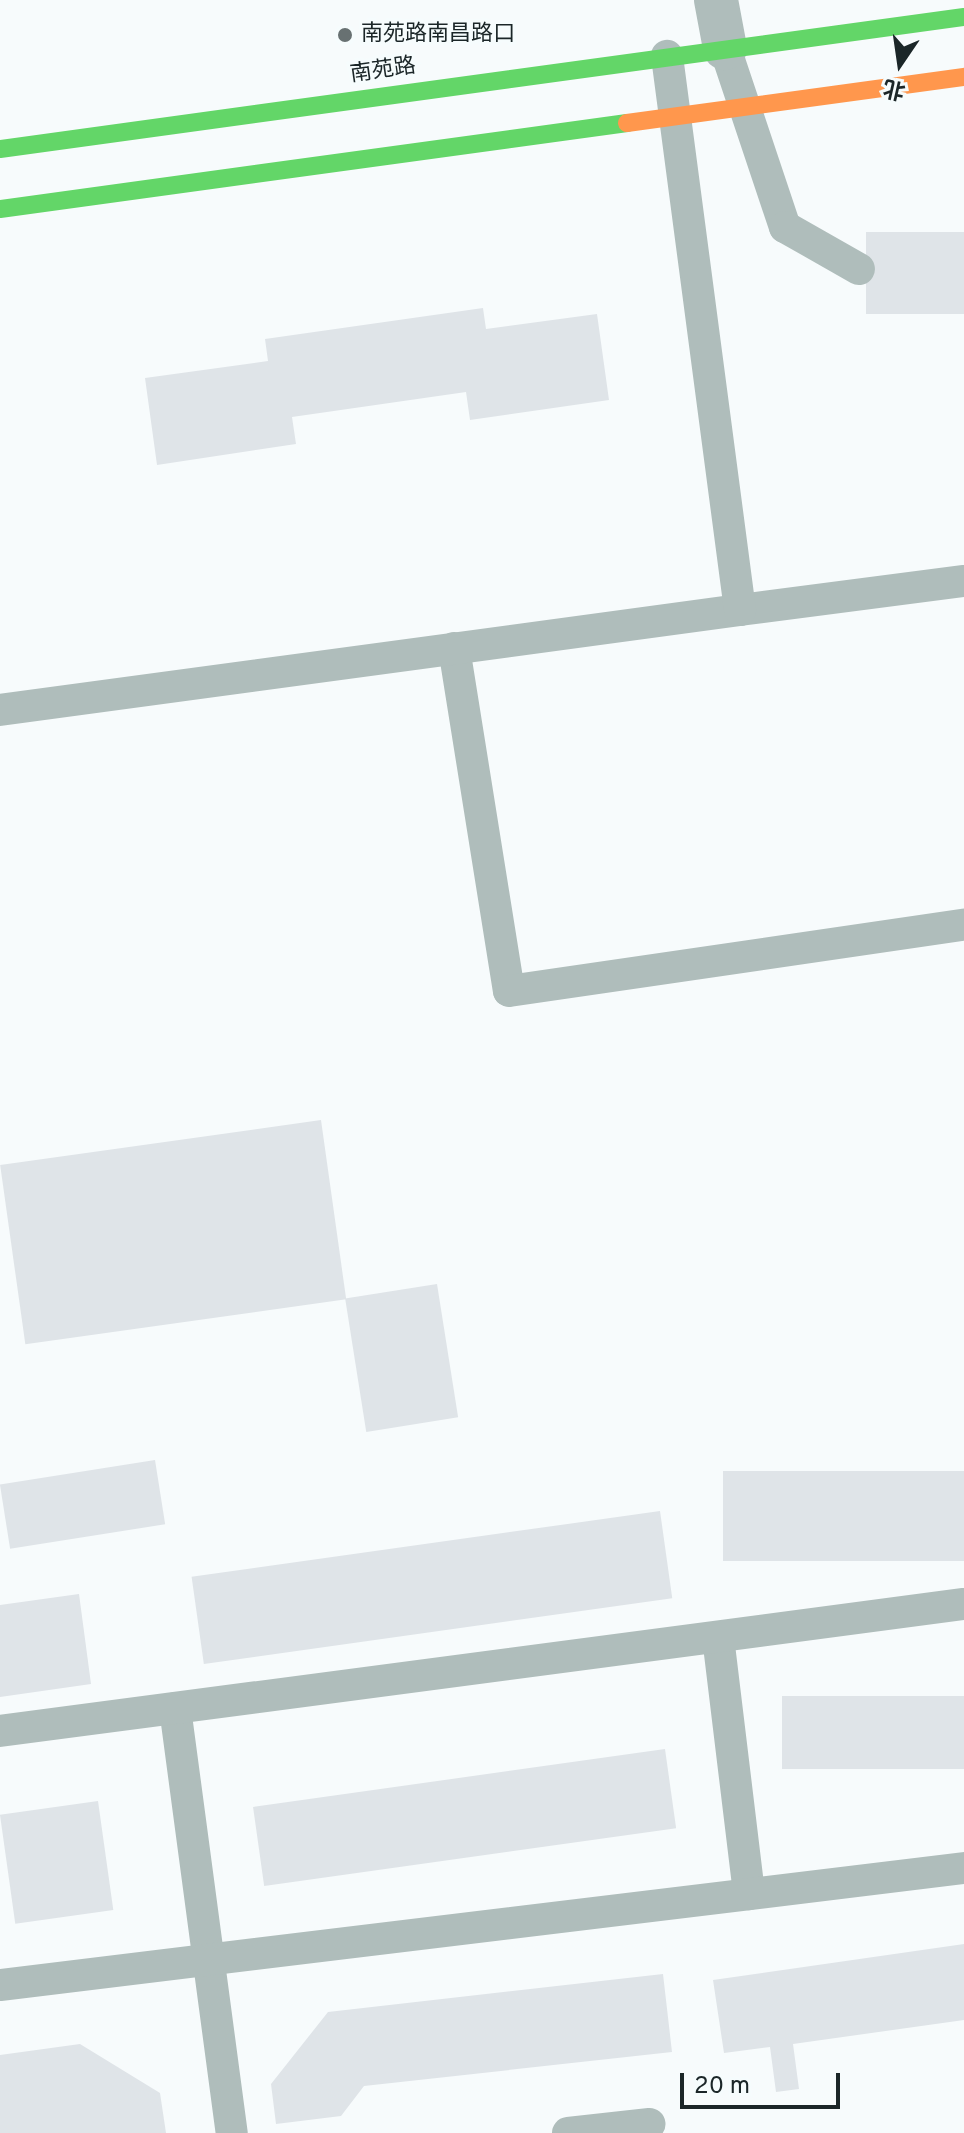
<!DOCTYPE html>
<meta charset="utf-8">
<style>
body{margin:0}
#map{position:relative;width:964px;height:2133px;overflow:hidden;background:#f7fbfc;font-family:Overpass,"Noto Sans SC",sans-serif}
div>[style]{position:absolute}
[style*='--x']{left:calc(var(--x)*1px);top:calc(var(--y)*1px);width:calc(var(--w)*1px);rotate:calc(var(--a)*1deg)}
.building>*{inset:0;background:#dfe4e8;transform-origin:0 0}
.lane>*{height:32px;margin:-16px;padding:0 16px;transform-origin:16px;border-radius:16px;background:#afbdbb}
.street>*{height:44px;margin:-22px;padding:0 22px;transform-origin:22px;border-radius:22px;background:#afbdbb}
.fast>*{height:18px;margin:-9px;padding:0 9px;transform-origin:9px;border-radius:9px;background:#63d668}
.slow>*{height:18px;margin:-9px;padding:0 9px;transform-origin:9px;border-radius:9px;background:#ff974d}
.dots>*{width:22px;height:22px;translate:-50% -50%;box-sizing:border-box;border:4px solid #f6fcfd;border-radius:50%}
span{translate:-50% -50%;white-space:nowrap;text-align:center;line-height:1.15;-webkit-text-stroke:7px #f6fcfd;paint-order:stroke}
.poi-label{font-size:22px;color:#1b2628}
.left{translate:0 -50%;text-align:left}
.street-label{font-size:22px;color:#1b2628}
.north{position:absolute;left:860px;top:24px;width:80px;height:80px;-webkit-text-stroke:6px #f6fcfd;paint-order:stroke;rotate:193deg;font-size:22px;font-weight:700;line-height:32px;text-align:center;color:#1b2628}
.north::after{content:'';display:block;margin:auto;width:28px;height:36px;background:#1b2628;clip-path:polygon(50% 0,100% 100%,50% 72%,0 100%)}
.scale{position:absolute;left:680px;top:2073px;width:160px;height:36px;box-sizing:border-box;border:4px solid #1b2628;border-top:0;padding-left:10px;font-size:24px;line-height:28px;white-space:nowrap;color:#1b2628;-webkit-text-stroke:6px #f6fcfd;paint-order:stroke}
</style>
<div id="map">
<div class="building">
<div style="left:964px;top:232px;width:82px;height:98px;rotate:90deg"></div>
<div style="clip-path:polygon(483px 308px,486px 329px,597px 314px,609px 400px,470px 420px,466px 392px,292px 417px,296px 444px,157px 465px,145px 378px,268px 361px,265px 339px)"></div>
<div style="left:321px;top:1120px;width:181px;height:324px;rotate:82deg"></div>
<div style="left:437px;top:1284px;width:135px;height:93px;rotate:81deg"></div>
<div style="left:155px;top:1460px;width:65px;height:157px;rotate:81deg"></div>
<div style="left:964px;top:1471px;width:90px;height:241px;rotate:90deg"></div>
<div style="left:660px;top:1511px;width:88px;height:473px;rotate:82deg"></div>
<div style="clip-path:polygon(79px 1594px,91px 1684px,0 1697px,0 1605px)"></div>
<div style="left:964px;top:1696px;width:73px;height:182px;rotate:90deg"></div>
<div style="left:665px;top:1749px;width:80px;height:416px;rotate:82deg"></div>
<div style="left:98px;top:1801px;width:110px;height:99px;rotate:82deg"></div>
<div style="clip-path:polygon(964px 1944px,964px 2020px,793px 2044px,799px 2089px,776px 2092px,770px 2047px,724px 2053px,713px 1980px)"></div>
<div style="clip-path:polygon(663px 1974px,672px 2052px,364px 2086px,341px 2116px,276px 2124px,271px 2084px,328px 2012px)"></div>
<div style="clip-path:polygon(80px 2044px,160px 2093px,166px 2133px,0 2133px,0 2055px)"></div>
</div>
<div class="lane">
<div style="--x:725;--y:48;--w:189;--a:71.5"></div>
<div style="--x:785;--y:227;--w:85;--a:29.6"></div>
<div style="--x:740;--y:610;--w:226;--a:-7.4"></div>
<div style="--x:454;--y:648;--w:347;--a:80.9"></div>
<div style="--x:509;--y:991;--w:460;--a:-8.3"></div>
<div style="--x:0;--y:710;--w:747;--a:-7.7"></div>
<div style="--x:740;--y:610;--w:559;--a:-97.51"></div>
<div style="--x:718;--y:1637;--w:259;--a:83.1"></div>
<div style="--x:175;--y:1708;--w:429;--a:82.4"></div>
<div style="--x:0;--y:1731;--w:972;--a:-7.51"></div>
<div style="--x:0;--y:1985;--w:971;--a:-6.92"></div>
<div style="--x:568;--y:2133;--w:82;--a:-6.3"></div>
</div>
<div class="street">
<div style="--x:716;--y:0;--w:49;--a:79.4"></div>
</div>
<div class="fast">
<div style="--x:0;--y:149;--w:973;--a:-7.8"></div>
<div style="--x:0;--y:209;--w:633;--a:-7.81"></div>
</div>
<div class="slow">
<div style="--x:627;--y:123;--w:340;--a:-7.8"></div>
</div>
<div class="dots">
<div style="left:345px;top:35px;background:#687172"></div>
</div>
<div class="poi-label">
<span class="left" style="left:361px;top:35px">南苑路南昌路口</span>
</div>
<div class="street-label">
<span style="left:383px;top:71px;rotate:-8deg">南苑路</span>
</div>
<div class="north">北</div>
<div class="scale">20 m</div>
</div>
